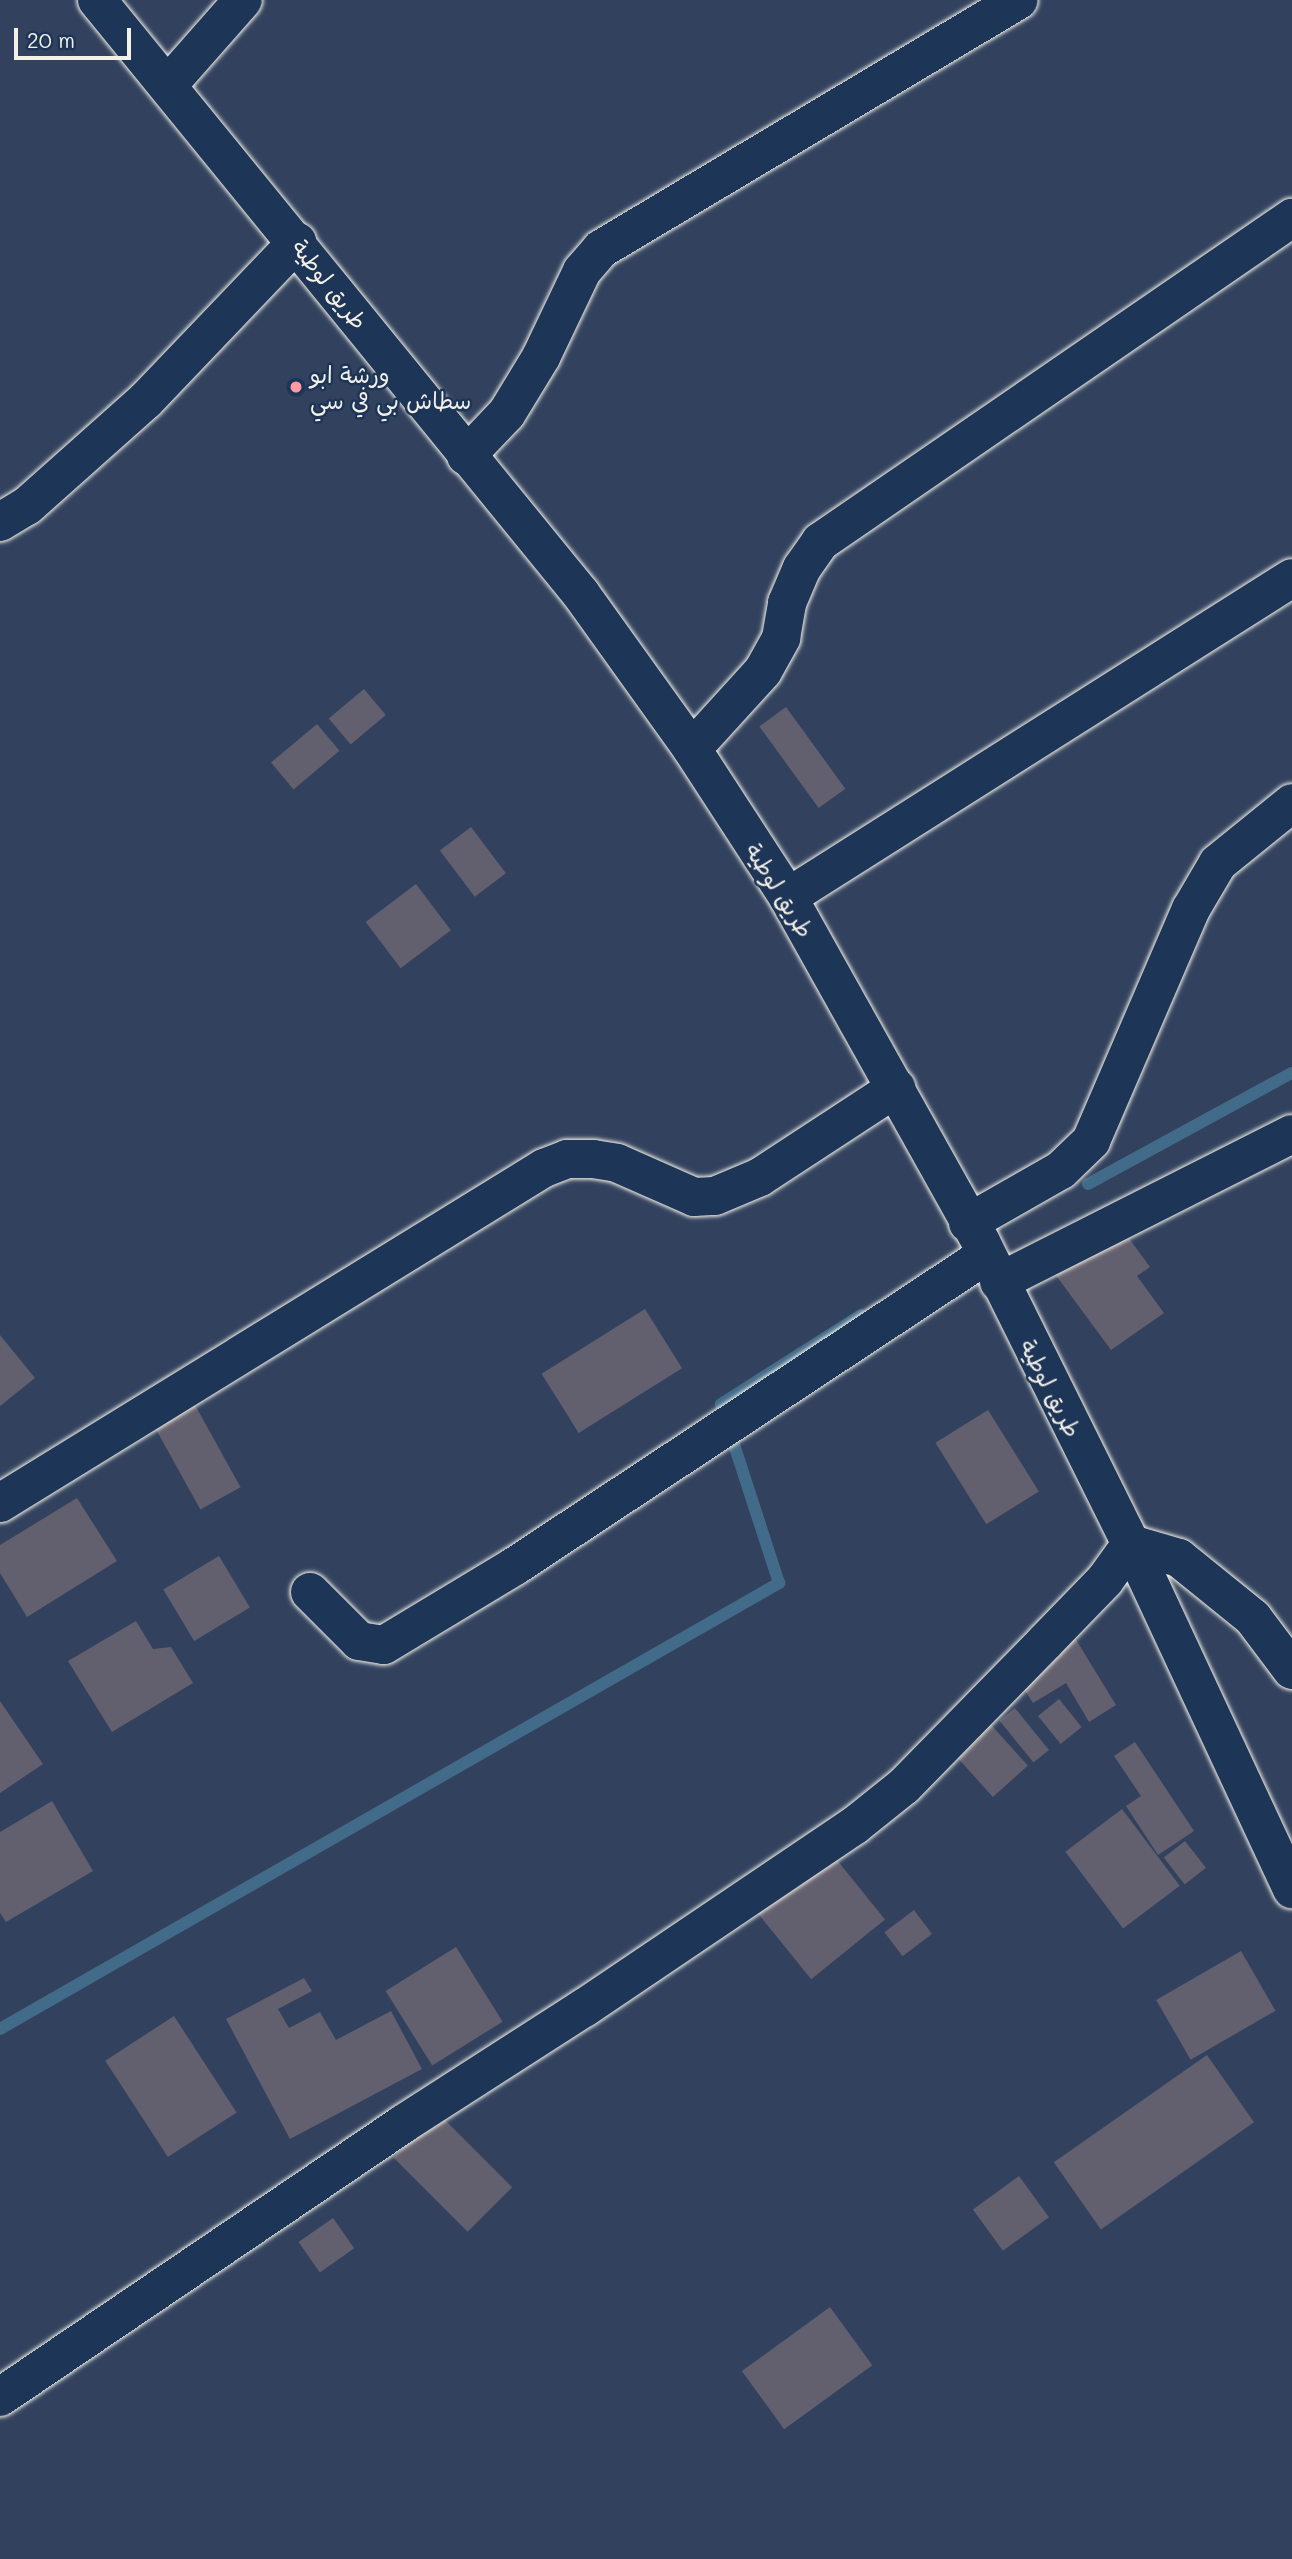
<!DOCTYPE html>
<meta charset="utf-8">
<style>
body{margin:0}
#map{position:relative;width:1292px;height:2559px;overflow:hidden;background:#32425e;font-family:Mali,"Playpen Sans Arabic",sans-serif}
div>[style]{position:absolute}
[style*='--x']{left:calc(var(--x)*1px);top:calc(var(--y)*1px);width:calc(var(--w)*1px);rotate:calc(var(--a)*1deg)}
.stream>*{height:12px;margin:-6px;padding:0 6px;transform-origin:6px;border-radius:6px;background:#426b8a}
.building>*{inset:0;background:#625f6e;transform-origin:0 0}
.roads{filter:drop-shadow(0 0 2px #f4f1e8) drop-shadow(0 0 2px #f4f1e8)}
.street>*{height:38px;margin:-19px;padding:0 19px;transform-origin:19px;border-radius:19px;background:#1d3557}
.primary>*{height:38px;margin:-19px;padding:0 19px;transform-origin:19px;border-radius:19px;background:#1d3557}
.dots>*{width:19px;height:19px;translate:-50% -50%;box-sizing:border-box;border:4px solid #1d3557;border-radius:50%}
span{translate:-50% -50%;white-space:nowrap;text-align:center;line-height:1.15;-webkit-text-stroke:5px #1d3557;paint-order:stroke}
.street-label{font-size:23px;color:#f4f1e8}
.poi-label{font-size:23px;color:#f4f1e8}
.left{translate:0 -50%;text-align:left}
.scale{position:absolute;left:14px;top:28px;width:117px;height:32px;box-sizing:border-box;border:4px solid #f4f1e8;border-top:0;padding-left:9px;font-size:21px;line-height:24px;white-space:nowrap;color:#f4f1e8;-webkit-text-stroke:5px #1d3557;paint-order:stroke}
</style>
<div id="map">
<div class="stream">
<div style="--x:1088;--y:1184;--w:232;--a:-28.6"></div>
<div style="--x:0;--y:2029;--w:898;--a:-29.79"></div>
<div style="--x:779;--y:1583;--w:188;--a:-108"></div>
<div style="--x:721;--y:1404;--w:166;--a:-32.4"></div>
</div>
<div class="building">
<div style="left:364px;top:689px;width:34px;height:46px;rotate:50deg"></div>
<div style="left:786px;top:707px;width:101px;height:33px;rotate:54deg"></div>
<div style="left:317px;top:724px;width:35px;height:60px;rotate:50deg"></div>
<div style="left:471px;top:827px;width:58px;height:39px;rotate:53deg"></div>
<div style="left:416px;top:884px;width:58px;height:63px;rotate:53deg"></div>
<div style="clip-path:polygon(1120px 1226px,1150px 1267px,1137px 1276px,1164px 1313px,1111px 1350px,1055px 1274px)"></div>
<div style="left:645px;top:1309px;width:70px;height:122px;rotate:58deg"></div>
<div style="clip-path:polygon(0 1335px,35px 1378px,0 1406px)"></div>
<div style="left:195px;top:1405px;width:94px;height:46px;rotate:61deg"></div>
<div style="left:988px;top:1410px;width:96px;height:62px;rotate:58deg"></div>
<div style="clip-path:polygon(77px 1498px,117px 1561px,27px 1617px,0 1573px,0 1545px)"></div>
<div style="left:219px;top:1556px;width:60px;height:65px;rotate:59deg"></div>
<div style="clip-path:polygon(136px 1621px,153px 1649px,171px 1647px,193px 1683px,112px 1732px,68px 1661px)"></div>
<div style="clip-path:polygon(1075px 1638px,1116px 1705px,1089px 1722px,1066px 1683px,1033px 1703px,1015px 1675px)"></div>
<div style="left:1059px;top:1699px;width:36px;height:27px;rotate:51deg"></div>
<div style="clip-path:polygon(0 1701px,43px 1764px,0 1793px)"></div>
<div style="left:1015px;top:1708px;width:54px;height:20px;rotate:51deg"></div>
<div style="left:985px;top:1718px;width:64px;height:47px;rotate:48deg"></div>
<div style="clip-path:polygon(1135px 1742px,1194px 1831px,1158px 1855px,1126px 1806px,1141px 1796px,1114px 1756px)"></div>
<div style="clip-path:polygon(52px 1801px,93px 1871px,6px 1922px,0 1913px,0 1832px)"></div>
<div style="left:1122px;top:1809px;width:96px;height:71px;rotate:53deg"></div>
<div style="left:1185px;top:1841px;width:34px;height:27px;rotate:52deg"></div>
<div style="left:824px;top:1844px;width:97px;height:95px;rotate:51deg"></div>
<div style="left:914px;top:1910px;width:30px;height:37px;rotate:53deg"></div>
<div style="left:456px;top:1947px;width:88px;height:83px;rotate:58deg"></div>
<div style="left:1241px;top:1951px;width:69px;height:98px;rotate:60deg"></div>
<div style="clip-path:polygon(304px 1978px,312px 1991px,278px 2009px,289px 2028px,320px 2012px,336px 2040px,391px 2011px,422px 2069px,290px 2139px,226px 2019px)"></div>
<div style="left:174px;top:2016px;width:115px;height:82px;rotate:57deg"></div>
<div style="left:1207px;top:2055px;width:82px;height:187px;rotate:55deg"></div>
<div style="left:438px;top:2113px;width:105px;height:63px;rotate:45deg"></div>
<div style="left:1019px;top:2176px;width:51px;height:57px;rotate:54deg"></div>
<div style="left:333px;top:2218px;width:37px;height:42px;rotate:55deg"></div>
<div style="left:830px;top:2307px;width:72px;height:109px;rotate:54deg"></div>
</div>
<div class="roads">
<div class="street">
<div style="--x:168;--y:85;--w:113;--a:-48.6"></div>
<div style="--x:466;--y:456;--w:59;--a:-46.4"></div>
<div style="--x:507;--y:413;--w:66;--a:-58.7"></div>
<div style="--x:541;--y:357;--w:95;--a:-64.5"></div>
<div style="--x:582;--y:271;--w:29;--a:-49"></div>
<div style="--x:601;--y:249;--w:486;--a:-30.8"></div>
<div style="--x:0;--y:522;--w:31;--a:-31"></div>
<div style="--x:27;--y:506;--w:159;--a:-41.7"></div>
<div style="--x:146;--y:400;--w:219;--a:-46.3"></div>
<div style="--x:692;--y:749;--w:105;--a:-47.7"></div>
<div style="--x:763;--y:671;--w:38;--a:-61"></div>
<div style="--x:781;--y:638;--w:36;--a:-80"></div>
<div style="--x:787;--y:603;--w:38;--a:-67"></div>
<div style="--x:802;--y:568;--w:32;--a:-55"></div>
<div style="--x:820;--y:542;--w:573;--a:-34.47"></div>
<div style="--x:788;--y:897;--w:596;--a:-32.33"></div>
<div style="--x:968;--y:1223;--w:107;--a:-29.7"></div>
<div style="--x:1061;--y:1170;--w:42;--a:-44"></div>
<div style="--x:1091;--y:1141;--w:253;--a:-66.7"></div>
<div style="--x:1191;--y:909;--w:53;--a:-59.6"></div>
<div style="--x:1218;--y:863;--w:95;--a:-39"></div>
<div style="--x:999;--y:1282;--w:328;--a:-26.8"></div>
<div style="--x:0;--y:1503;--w:639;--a:-31.63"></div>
<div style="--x:544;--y:1168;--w:25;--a:-21"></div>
<div style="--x:567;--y:1159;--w:26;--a:0"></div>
<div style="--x:593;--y:1159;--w:24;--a:9"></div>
<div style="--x:617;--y:1163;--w:84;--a:23.8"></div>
<div style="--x:694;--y:1197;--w:21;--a:-3"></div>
<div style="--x:715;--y:1196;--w:49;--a:-22.9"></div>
<div style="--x:760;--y:1177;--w:163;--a:-33.2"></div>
<div style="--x:310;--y:1592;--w:69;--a:45"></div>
<div style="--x:359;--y:1641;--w:25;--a:9"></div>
<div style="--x:384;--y:1645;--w:153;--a:-31.1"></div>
<div style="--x:515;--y:1566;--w:564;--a:-33.44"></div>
<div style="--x:0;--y:2397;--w:487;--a:-34.1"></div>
<div style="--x:403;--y:2124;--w:215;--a:-32.7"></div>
<div style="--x:584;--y:2008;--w:326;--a:-34"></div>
<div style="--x:854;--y:1826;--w:64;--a:-38.7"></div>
<div style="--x:904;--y:1786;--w:202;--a:-45.6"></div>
<div style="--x:1045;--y:1642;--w:86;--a:-45.9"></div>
<div style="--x:1105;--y:1580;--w:44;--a:-54.2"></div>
<div style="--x:1131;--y:1544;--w:50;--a:16.3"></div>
<div style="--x:1179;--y:1558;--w:95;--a:39"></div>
<div style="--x:1253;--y:1618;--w:65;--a:53.1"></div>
</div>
<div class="primary">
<div style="--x:97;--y:0;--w:766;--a:50.83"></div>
<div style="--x:581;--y:594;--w:191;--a:54.4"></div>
<div style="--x:692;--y:749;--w:176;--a:57"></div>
<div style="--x:788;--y:897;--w:395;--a:60.8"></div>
<div style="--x:981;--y:1242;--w:337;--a:63.6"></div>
<div style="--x:1131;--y:1544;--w:381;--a:65"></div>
</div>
</div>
<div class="dots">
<div style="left:296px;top:387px;background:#ff9aa2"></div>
</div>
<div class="street-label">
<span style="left:330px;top:284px;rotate:52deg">طريق لوطية</span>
<span style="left:780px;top:890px;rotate:58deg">طريق لوطية</span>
<span style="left:1051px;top:1388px;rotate:63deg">طريق لوطية</span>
</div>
<div class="poi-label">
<span class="left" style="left:310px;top:387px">ورشة ابو<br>سطاش بي في سي</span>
</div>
<div class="scale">20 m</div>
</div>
